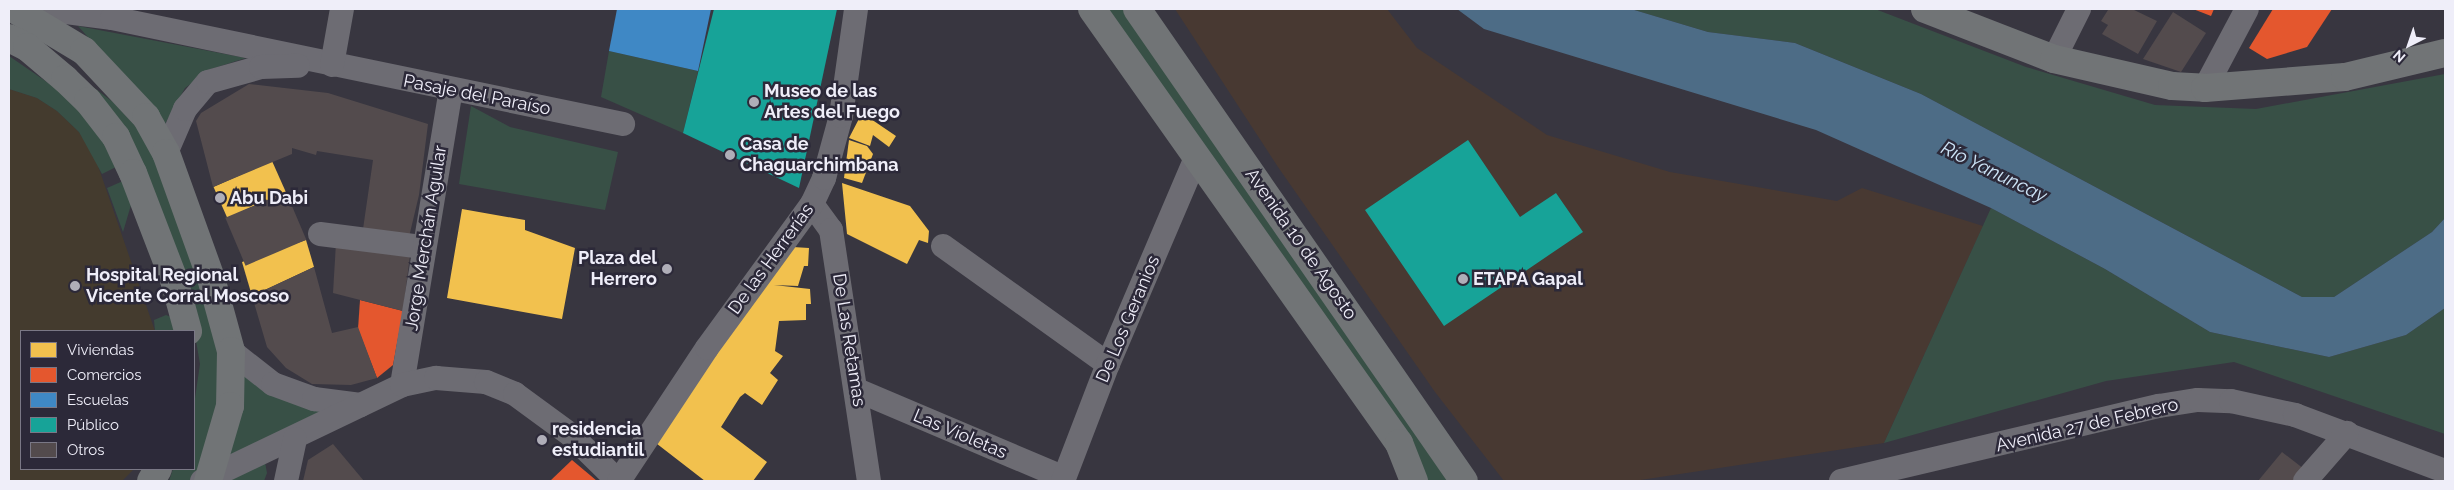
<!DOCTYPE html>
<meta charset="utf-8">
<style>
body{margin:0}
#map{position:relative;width:2454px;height:490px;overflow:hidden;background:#383640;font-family:Raleway,sans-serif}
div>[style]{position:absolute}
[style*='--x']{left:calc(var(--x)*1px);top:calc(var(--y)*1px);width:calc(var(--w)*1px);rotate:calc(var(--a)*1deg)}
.commercial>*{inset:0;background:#483932}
.medical>*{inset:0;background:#443b2e}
.green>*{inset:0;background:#385046}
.water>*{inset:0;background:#4d6c86}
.homes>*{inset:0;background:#f2c14e;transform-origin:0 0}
.shops>*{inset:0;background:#e4572e}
.schools>*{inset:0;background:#3f88c5}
.public>*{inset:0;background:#17a398}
.building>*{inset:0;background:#534b4d;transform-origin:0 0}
.minor>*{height:24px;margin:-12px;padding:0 12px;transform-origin:12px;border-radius:12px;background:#6d6c73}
.major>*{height:28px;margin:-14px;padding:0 14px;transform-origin:14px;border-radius:14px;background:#717476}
.dots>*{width:14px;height:14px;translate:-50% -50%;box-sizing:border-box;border:2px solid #2c2939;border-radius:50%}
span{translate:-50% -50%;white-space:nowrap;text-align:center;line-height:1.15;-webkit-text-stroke:5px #2c2939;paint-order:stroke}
.poi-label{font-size:18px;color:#efeef9;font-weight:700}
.left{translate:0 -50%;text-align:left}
.right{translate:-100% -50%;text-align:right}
.street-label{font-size:18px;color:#efeef9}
.water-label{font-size:19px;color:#cde4f7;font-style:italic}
.frame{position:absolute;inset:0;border:10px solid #efeef9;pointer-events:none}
.legend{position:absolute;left:20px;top:330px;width:175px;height:140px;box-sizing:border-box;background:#2c2939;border:1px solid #7a7886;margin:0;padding:6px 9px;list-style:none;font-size:15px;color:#efeef9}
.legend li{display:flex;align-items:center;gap:10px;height:25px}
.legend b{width:25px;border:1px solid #7a7886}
.north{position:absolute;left:2384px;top:20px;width:50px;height:50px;-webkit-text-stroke:4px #2c2939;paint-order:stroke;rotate:221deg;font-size:14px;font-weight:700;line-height:20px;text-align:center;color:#efeef9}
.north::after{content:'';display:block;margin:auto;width:18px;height:22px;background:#efeef9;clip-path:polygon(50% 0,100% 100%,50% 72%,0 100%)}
</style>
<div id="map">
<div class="commercial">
<div style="clip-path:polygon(1175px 9px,1387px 9px,1417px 48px,1547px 135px,1670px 172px,1837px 201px,1862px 188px,1983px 226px,1884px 443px,1634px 481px,1504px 481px,1435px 392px,1278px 167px)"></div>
</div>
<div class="medical">
<div style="clip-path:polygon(9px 89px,37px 98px,57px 111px,79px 132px,95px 157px,155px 331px,21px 331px,21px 469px,134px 469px,122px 481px,9px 481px)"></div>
</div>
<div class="green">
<div style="clip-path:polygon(1092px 9px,1136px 9px,1464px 481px,1414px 481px)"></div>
<div style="clip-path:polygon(1631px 9px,1875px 9px,2026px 67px,2155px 105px,2256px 109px,2445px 74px,2445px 218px,2432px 232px,2334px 297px,2302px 297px,1921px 94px,1795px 43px,1708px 32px)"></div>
<div style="clip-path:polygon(78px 26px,246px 58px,211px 69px,185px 88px,165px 124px)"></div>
<div style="clip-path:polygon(609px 51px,698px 71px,683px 133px,601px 97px)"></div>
<div style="clip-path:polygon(9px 56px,60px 91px,90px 121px,109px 147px,116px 167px,102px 174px,79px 132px,57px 111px,37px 98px,9px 89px)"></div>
<div style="clip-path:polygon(93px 87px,113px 102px,141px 132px,163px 172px,222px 349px,219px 396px,206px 454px,192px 481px,169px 481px,173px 469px,194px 469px,194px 405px,200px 364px,190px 306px)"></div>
<div style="clip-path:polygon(471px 106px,510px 127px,618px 152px,605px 210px,459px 184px)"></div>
<div style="clip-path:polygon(123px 181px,131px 205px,123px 232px,107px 188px)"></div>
<div style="clip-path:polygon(1991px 208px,2105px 269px,2210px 332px,2329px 357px,2406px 335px,2445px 308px,2445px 434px,2234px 362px,2106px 381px,1884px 443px)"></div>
<div style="clip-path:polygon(166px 315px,171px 317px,174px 331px,155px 331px,154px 320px)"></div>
<div style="clip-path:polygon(241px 366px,342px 408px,224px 465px)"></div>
<div style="clip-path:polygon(265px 462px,267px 473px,264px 481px,223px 481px)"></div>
</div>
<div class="water">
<div style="clip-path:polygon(1457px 9px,1631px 9px,1708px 32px,1795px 43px,1921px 94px,2302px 297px,2334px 297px,2432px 232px,2445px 218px,2445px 308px,2406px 335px,2329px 357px,2210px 332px,2105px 269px,1991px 208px,1816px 130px,1484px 29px)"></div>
</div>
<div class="homes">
<div style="clip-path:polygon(862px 113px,896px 136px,889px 147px,873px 135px,870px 146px,849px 138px)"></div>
<div style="clip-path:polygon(849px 140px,867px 146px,873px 154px,862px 183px,844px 178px)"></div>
<div style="left:272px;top:161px;width:34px;height:64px;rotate:66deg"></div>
<div style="clip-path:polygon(842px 183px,910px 206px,929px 231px,928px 243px,919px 240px,907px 264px,847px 234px)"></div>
<div style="clip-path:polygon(462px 209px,525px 220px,525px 230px,575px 248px,562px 319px,447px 298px)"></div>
<div style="clip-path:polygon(306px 240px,314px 267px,252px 296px,242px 262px)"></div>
<div style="clip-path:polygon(793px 247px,809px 248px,808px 266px,804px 266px,798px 286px,774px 285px,810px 289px,811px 304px,806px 304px,806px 320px,779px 321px,775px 351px,783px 356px,770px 373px,778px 380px,762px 405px,745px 393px,740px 397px,721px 427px,767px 462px,753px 481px,705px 481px,652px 440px)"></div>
</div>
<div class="shops">
<div style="clip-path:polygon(2193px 9px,2214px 9px,2211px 16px)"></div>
<div style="clip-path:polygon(2273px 9px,2332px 9px,2307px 47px,2267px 59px,2249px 48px)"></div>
<div style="clip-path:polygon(360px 300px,403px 311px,393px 365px,377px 378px,358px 329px)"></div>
<div style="clip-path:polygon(572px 460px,597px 481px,550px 481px)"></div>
</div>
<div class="schools">
<div style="clip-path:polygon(617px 9px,711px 9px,698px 71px,609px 51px)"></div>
</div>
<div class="public">
<div style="clip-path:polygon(714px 9px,837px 9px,799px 188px,683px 133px)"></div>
<div style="clip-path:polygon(1468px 140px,1520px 217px,1556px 193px,1583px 232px,1444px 326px,1365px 210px)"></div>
</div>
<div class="building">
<div style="clip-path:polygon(2106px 9px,2132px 9px,2157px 21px,2138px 54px,2102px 34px,2108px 25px,2101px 21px,2108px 10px)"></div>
<div style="clip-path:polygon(2173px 12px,2206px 33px,2181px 72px,2143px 59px)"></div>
<div style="clip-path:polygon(249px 84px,328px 93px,428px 124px,419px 195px,409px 237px,363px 229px,373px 160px,317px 151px,316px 155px,292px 148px,292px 154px,213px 187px,196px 121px,201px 113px)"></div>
<div style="left:286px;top:192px;width:52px;height:66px;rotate:67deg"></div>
<div style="clip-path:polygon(336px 243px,410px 255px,403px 311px,333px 293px)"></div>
<div style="clip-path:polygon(314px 267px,332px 333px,358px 327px,377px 378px,351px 385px,312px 384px,286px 368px,267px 347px,252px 296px)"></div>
<div style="clip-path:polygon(333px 444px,364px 481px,303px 481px,308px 460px)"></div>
<div style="clip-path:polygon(2282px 452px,2304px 469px,2295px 481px,2258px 481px)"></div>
</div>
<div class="minor">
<div style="--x:43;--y:9;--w:70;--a:7.4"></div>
<div style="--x:112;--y:18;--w:522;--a:11.72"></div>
<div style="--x:2054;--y:59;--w:56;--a:-63.4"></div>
<div style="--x:332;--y:65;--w:57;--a:-79.9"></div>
<div style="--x:2205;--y:88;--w:89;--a:-62"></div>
<div style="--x:166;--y:153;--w:48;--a:-66.6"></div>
<div style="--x:185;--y:109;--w:35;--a:-50"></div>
<div style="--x:208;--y:82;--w:55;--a:-15.8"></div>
<div style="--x:261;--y:67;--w:37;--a:-2"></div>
<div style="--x:812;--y:204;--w:32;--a:54"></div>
<div style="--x:831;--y:230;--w:254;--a:81.4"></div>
<div style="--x:320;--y:234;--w:104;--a:7.2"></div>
<div style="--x:943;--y:246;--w:203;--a:35.6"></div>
<div style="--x:231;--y:351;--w:53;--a:38.2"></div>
<div style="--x:273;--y:384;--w:44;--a:20.1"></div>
<div style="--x:314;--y:399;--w:47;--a:7.3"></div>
<div style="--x:402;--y:385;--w:299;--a:-80.6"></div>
<div style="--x:857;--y:390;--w:225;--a:23"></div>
<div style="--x:202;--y:481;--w:222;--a:-25.6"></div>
<div style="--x:402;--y:385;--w:35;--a:-12"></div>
<div style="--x:436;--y:378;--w:50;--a:4.6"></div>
<div style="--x:486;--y:382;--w:31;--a:22"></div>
<div style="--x:515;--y:394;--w:69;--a:36.2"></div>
<div style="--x:571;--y:435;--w:66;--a:44.4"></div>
<div style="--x:286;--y:481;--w:43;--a:-77.9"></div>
<div style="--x:619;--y:481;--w:159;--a:-56.5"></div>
<div style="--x:707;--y:348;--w:178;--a:-53.9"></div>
<div style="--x:812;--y:204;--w:29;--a:-65"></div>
<div style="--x:824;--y:178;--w:64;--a:-74.7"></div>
<div style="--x:841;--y:116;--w:108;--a:-82"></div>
<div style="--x:1063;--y:481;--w:125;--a:-69"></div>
<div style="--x:1108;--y:364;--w:224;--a:-66.9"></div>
<div style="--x:1841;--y:481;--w:327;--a:-13.3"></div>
<div style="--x:2159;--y:406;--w:39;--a:-9"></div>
<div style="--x:2198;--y:400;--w:33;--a:2"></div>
<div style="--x:2231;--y:401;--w:66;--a:12.3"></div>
<div style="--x:2295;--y:415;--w:160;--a:20.5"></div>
<div style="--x:2305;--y:481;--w:64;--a:-48.8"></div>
</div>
<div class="major">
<div style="--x:14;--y:9;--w:82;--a:31"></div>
<div style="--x:84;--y:51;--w:91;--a:46.8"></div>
<div style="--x:146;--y:117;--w:41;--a:60.9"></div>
<div style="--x:166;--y:153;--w:133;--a:70.2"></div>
<div style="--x:211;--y:278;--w:76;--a:74.7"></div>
<div style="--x:231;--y:351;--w:55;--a:91"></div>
<div style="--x:230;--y:406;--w:78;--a:106.3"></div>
<div style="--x:1092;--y:9;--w:532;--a:54.73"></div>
<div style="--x:1399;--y:443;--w:41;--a:68.5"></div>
<div style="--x:1137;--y:9;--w:574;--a:55.29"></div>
<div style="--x:1925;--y:9;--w:138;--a:21.2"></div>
<div style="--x:2054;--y:59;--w:121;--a:12.9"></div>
<div style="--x:2172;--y:86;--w:33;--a:3"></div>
<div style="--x:2205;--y:88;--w:140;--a:-4.5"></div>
<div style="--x:2345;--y:77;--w:103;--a:-13.5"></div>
<div style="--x:9;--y:38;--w:20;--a:27"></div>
<div style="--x:27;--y:47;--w:50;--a:40.1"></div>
<div style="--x:65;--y:79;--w:32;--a:44"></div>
<div style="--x:88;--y:101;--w:46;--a:52.1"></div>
<div style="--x:116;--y:137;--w:40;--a:65"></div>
<div style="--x:133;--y:173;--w:115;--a:69"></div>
<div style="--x:174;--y:280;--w:53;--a:74.6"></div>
<div style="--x:151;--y:481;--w:14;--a:-60"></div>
</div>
<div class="dots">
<div style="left:754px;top:102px;background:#afaeb8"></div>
<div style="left:730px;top:155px;background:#afaeb8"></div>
<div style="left:220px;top:198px;background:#afaeb8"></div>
<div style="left:667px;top:269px;background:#afaeb8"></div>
<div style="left:1463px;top:279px;background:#afaeb8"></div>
<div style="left:75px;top:286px;background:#afaeb8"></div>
<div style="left:542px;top:440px;background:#afaeb8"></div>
</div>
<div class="poi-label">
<span class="left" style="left:764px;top:102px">Museo de las<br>Artes del Fuego</span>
<span class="left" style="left:740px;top:155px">Casa de<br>Chaguarchimbana</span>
<span class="left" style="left:230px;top:198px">Abu Dabi</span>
<span class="right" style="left:657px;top:269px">Plaza del<br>Herrero</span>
<span class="left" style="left:86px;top:286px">Hospital Regional<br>Vicente Corral Moscoso</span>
<span class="left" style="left:1473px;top:279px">ETAPA Gapal</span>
<span class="left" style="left:552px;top:440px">residencia<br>estudiantil</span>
</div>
<div class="street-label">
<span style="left:477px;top:95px;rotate:11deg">Pasaje del Paraíso</span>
<span style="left:426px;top:238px;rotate:-81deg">Jorge Merchán Aguilar</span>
<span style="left:1301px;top:244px;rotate:55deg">Avenida 10 de Agosto</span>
<span style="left:771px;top:259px;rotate:-54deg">De las Herrerías</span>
<span style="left:1128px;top:319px;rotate:-67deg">De Los Geranios</span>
<span style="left:849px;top:340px;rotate:81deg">De Las Retamas</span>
<span style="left:2087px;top:425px;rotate:-13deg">Avenida 27 de Febrero</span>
<span style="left:960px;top:434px;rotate:23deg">Las Violetas</span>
</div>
<div class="water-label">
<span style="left:1994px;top:172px;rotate:26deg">Río Yanuncay</span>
</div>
<div class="frame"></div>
<ul class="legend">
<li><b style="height:14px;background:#f2c14e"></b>Viviendas</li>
<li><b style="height:14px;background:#e4572e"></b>Comercios</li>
<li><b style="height:14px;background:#3f88c5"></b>Escuelas</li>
<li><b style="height:14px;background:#17a398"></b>Público</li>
<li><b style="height:14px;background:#534b4d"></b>Otros</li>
</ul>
<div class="north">N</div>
</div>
